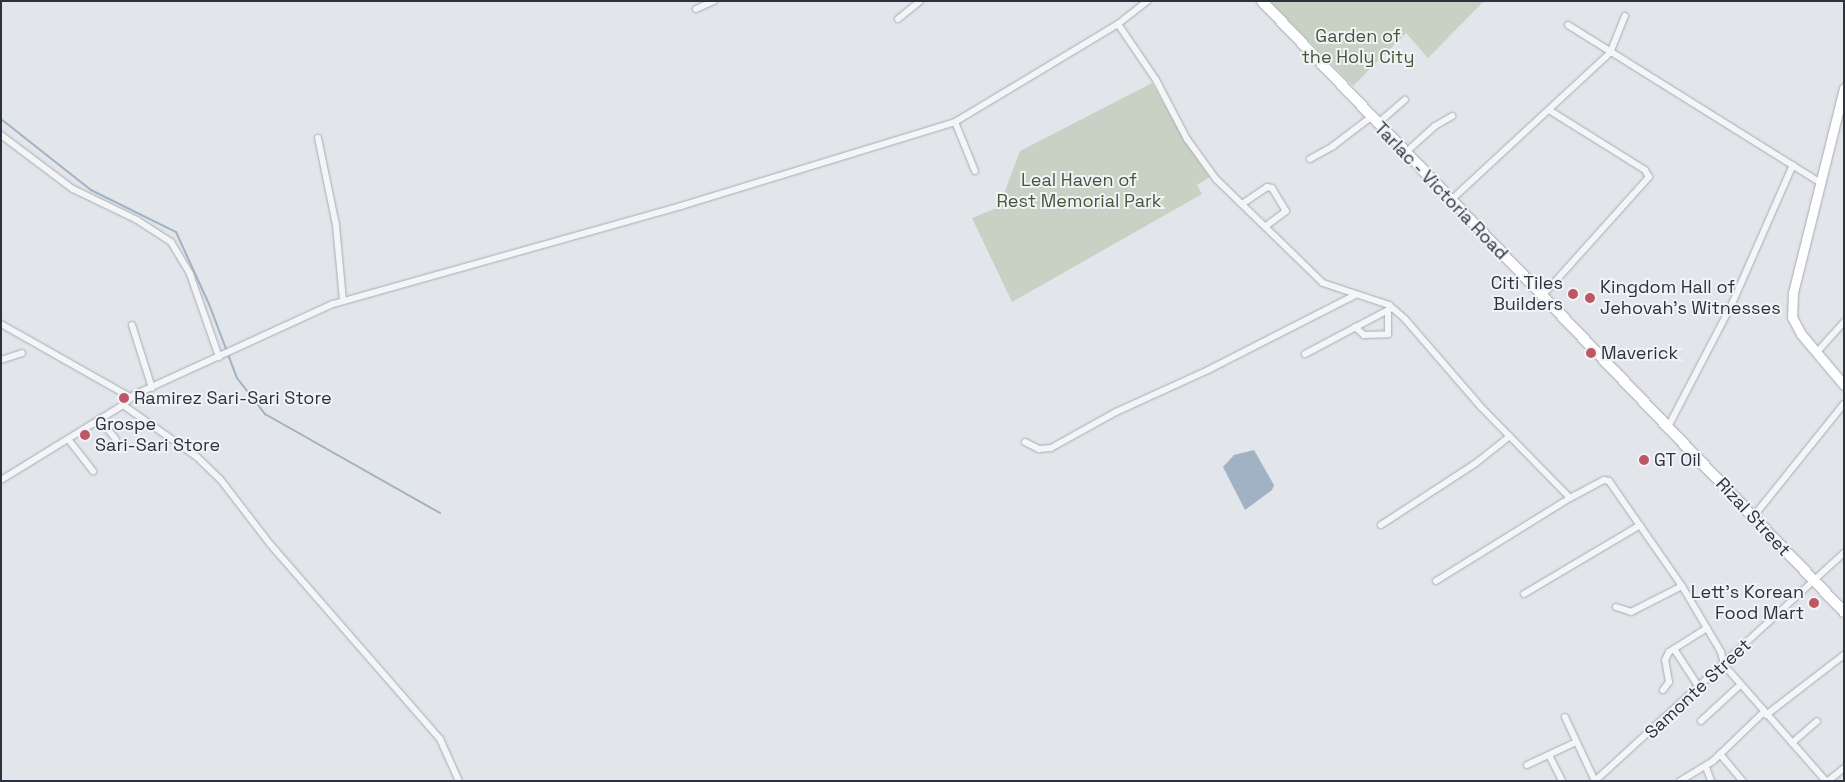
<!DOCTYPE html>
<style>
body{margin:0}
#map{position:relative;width:1845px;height:782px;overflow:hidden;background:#e2e5e9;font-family:"Space Grotesk",sans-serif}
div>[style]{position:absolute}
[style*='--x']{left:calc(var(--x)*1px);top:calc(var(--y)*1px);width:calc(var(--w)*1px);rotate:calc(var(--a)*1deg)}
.green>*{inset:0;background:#c8d2c4}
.water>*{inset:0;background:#a1b2c4}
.stream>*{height:2px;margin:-1px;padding:0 1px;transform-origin:1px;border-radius:1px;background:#a1b2c4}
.roads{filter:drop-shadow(0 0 1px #a8acb3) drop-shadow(0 0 1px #a8acb3)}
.minor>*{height:6px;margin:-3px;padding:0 3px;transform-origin:3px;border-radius:3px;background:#f4f5f7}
.secondary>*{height:9px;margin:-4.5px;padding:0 4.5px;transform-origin:4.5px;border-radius:4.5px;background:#fff}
.primary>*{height:10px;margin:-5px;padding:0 5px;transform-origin:5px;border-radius:5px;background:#fff}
.dots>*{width:14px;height:14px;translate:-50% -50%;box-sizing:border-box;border:2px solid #f1f3f6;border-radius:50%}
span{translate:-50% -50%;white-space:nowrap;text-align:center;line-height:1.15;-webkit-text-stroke:4px #f1f3f6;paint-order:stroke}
.park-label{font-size:18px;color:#41593b}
.street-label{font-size:18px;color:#2c333f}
.poi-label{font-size:18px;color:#2c333f}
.right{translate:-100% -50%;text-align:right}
.left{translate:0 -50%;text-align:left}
.frame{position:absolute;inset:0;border:2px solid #2c333f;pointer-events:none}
</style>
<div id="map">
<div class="green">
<div style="clip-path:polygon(1270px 1px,1484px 1px,1428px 58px,1406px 33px,1353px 86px)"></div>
<div style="clip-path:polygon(1152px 83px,1185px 140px,1210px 177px,1197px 185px,1202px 194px,1012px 302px,972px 218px,999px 207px,1020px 151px)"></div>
</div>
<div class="water">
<div style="clip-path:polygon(1254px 450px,1274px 485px,1272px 490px,1245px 510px,1223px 467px,1234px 455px)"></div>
</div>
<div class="stream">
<div style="--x:1;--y:119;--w:115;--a:38.3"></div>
<div style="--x:91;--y:190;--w:95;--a:26.3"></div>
<div style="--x:176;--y:232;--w:79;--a:65.4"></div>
<div style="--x:209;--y:304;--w:79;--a:69.3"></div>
<div style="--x:237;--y:378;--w:46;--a:52.1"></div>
<div style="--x:265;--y:414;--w:201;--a:29.5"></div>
</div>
<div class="roads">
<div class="minor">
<div style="--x:696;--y:9;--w:20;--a:-24"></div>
<div style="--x:898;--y:19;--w:28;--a:-39"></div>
<div style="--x:1118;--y:24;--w:68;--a:55.8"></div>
<div style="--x:1156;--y:80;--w:67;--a:62.3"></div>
<div style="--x:1187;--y:139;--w:49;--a:54.1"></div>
<div style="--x:1216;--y:179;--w:149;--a:44.2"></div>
<div style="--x:1323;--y:283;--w:70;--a:18.4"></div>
<div style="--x:1389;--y:305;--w:21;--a:41"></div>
<div style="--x:1405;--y:319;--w:116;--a:49.2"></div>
<div style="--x:1481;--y:407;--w:127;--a:45.6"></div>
<div style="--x:1570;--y:498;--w:38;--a:-28"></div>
<div style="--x:1604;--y:480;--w:5;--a:11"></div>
<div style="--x:1609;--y:481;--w:128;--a:55.2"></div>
<div style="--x:1682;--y:586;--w:77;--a:59.4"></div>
<div style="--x:1721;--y:652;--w:13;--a:77"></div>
<div style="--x:1724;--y:665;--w:154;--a:48.7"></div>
<div style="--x:1568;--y:25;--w:298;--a:32"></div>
<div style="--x:955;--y:122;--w:53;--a:67.8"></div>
<div style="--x:1377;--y:124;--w:37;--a:-41"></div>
<div style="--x:1;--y:135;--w:90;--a:36.9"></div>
<div style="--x:73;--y:189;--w:71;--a:25.8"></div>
<div style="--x:137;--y:220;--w:40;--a:32.9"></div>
<div style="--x:171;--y:242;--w:37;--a:59"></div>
<div style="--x:190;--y:274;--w:88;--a:70.7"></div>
<div style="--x:318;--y:138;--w:89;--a:78.3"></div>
<div style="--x:336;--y:225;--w:76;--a:84.7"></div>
<div style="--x:1405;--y:153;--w:40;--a:-42"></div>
<div style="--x:1435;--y:126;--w:20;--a:-30"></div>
<div style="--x:1310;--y:159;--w:26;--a:-29"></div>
<div style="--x:1333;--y:146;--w:48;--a:-37.3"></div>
<div style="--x:1450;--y:201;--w:218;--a:-42.8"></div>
<div style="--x:1610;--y:53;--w:40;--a:-68"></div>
<div style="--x:1242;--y:204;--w:30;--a:-34"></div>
<div style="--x:1267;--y:187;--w:5;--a:11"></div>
<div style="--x:1272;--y:188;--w:27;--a:59"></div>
<div style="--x:1286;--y:211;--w:26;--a:143"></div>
<div style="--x:1543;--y:295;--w:159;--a:-48.1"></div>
<div style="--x:1649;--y:177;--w:8;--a:-120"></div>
<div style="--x:1645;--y:170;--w:113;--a:-148"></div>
<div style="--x:1;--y:324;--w:148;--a:29.5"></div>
<div style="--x:132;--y:325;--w:66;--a:72.4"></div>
<div style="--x:1355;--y:327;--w:12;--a:42"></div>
<div style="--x:1364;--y:335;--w:24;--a:-2"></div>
<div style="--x:1388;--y:334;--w:23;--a:-90"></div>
<div style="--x:1817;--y:352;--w:40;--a:-48"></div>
<div style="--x:1305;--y:354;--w:98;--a:-27.9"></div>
<div style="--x:1;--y:360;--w:22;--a:-18"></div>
<div style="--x:123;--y:405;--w:90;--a:35.1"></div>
<div style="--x:197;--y:457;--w:32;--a:44"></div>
<div style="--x:220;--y:479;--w:82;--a:52.4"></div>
<div style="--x:270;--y:544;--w:259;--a:48.9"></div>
<div style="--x:440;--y:739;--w:46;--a:65.7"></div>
<div style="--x:99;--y:419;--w:26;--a:50"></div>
<div style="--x:1668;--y:427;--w:136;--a:-62.5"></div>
<div style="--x:1731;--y:306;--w:154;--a:-66.3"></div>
<div style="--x:68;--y:439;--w:41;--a:52"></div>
<div style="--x:1025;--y:442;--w:16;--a:27"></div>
<div style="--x:1039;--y:449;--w:12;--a:-5"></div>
<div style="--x:1051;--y:448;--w:74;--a:-29"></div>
<div style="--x:1116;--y:412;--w:101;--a:-24.5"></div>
<div style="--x:1208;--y:370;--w:165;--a:-27"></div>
<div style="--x:1;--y:480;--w:143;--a:-31.6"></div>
<div style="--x:123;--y:405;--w:15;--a:-42"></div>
<div style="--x:134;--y:395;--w:219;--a:-24.6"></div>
<div style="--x:333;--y:304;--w:362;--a:-15.7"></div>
<div style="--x:681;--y:206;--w:287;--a:-17"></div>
<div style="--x:955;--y:122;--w:190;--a:-31"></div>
<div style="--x:1118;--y:24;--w:37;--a:-38"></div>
<div style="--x:1753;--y:517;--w:145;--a:-51.2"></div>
<div style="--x:1381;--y:525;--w:113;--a:-33.1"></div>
<div style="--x:1476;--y:463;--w:43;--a:-38.5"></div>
<div style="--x:1436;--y:581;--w:158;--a:-31.8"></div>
<div style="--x:1524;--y:594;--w:135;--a:-30.7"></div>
<div style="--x:1616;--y:607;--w:16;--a:18"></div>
<div style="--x:1631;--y:612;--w:57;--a:-27"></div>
<div style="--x:1674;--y:649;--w:45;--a:56.7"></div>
<div style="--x:1663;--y:690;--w:10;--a:-53"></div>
<div style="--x:1669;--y:682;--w:22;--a:-100"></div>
<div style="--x:1665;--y:660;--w:9;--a:-63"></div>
<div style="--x:1669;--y:652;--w:45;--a:-32.3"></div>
<div style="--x:1766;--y:715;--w:98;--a:-37.6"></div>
<div style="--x:1565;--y:717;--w:71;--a:64.9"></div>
<div style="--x:1701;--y:721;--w:52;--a:-42.6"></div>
<div style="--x:1792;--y:743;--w:33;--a:-41"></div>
<div style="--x:1720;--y:754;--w:35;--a:50"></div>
<div style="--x:1549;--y:755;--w:29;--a:63"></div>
<div style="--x:1527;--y:765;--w:54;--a:-25.1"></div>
<div style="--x:1706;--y:767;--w:15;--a:70"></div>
<div style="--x:1595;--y:781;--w:338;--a:-42.5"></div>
<div style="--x:1680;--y:781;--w:39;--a:-31"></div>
<div style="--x:1713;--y:761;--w:71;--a:-43.9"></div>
<div style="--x:1828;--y:781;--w:21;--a:-39"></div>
</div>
<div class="secondary">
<div style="--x:1844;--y:88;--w:210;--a:104"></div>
<div style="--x:1793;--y:292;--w:25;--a:92"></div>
<div style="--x:1792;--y:317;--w:19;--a:62"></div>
<div style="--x:1801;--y:334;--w:67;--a:49.9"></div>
</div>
<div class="primary">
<div style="--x:1262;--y:1;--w:844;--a:46.39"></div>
</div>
</div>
<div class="dots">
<div style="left:1573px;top:294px;background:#bf5666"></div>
<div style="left:1590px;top:298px;background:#bf5666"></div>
<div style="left:1591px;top:353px;background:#bf5666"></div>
<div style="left:124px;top:398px;background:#bf5666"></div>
<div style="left:85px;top:435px;background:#bf5666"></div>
<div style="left:1644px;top:460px;background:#bf5666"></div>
<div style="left:1814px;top:603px;background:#bf5666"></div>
</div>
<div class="park-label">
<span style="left:1358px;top:47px">Garden of<br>the Holy City</span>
<span style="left:1079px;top:191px">Leal Haven of<br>Rest Memorial Park</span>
</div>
<div class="street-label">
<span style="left:1441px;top:191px;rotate:46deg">Tarlac - Victoria Road</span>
<span style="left:1753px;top:517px;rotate:47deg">Rizal Street</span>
<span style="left:1698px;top:689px;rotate:-43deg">Samonte Street</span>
</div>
<div class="poi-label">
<span class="right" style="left:1563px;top:294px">Citi Tiles<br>Builders</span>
<span class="left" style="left:1600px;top:298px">Kingdom Hall of<br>Jehovah's Witnesses</span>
<span class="left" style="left:1601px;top:353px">Maverick</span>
<span class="left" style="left:134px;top:398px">Ramirez Sari-Sari Store</span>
<span class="left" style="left:95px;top:435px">Grospe<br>Sari-Sari Store</span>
<span class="left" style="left:1654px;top:460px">GT Oil</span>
<span class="right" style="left:1804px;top:603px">Lett's Korean<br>Food Mart</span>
</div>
<div class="frame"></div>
</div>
